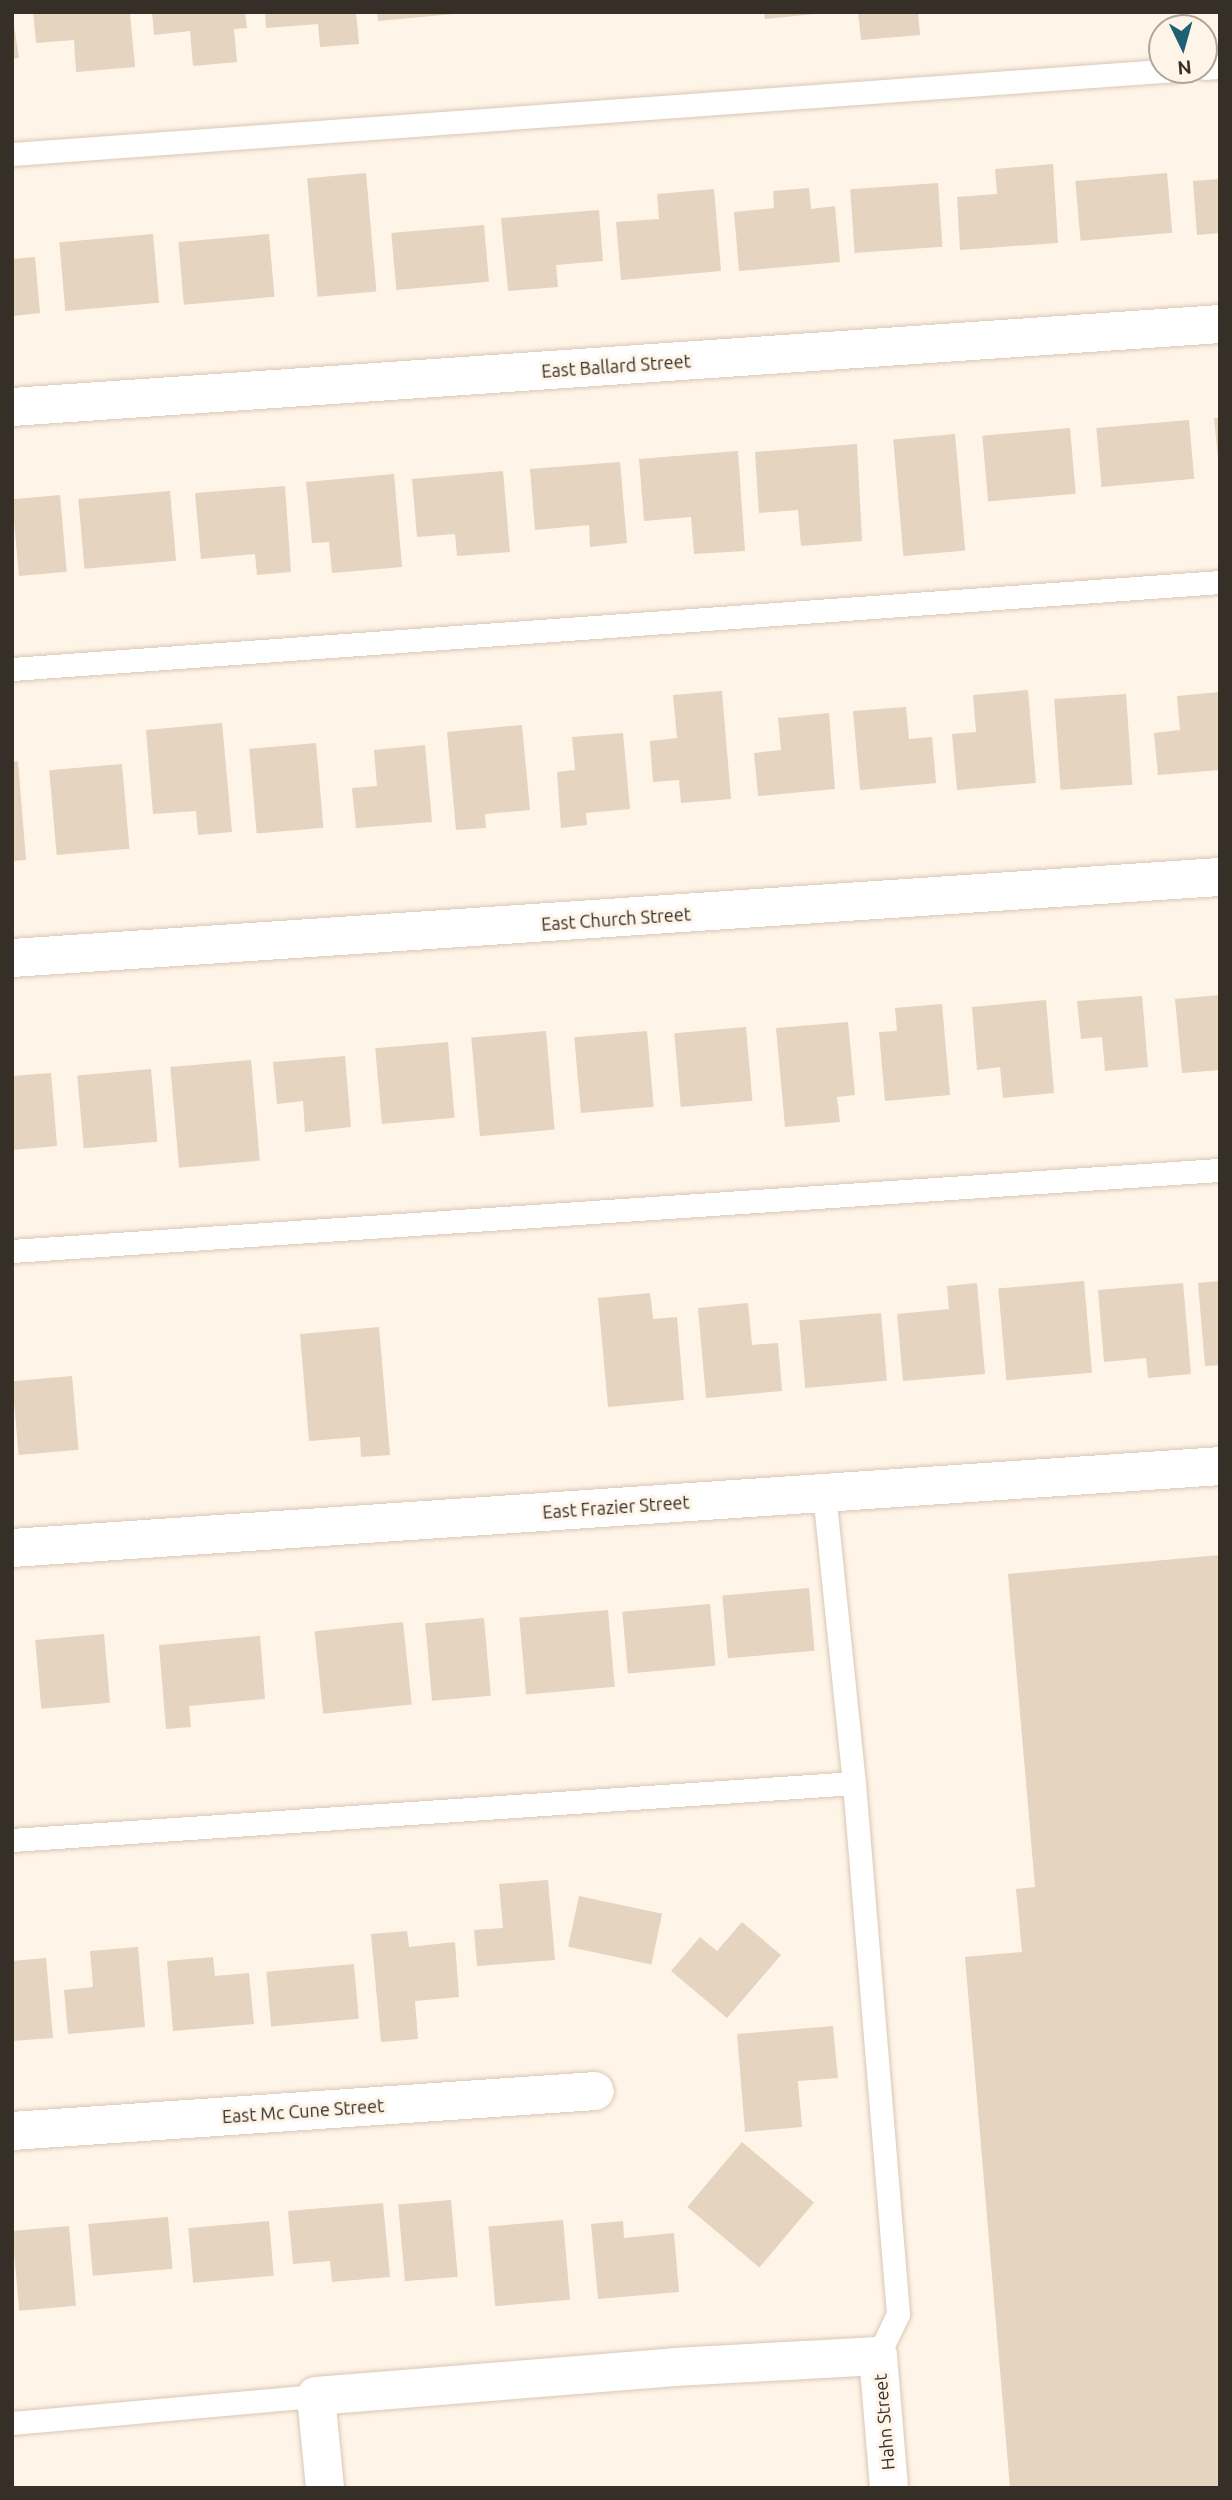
<!DOCTYPE html>
<style>
body{margin:0}
#map{position:relative;width:1232px;height:2500px;overflow:hidden;background:#fef4e8;font-family:Ubuntu,sans-serif}
div>[style]{position:absolute}
[style*='--x']{left:calc(var(--x)*1px);top:calc(var(--y)*1px);width:calc(var(--w)*1px);rotate:calc(var(--a)*1deg)}
.building>*{inset:0;background:#e5d4c0;transform-origin:0 0}
.roads{filter:drop-shadow(0 0 2px #d9c8b4) drop-shadow(0 0 2px #d9c8b4)}
.service>*{height:23px;margin:-11.5px;padding:0 11.5px;transform-origin:11.5px;border-radius:11.5px;background:#fff}
.minor>*{height:38px;margin:-19px;padding:0 19px;transform-origin:19px;border-radius:19px;background:#fff}
span{translate:-50% -50%;white-space:nowrap;text-align:center;line-height:1.15;-webkit-text-stroke:6px #fef4e8;paint-order:stroke}
.street-label{font-size:18px;color:#362f28}
.frame{position:absolute;inset:0;border:14px solid #362f28;pointer-events:none}
.north{position:absolute;left:1148px;top:14px;width:70px;height:70px;box-sizing:border-box;background:#fef4e8;border:2px solid #aea59b;border-radius:50%;rotate:175deg;font-size:19px;font-weight:700;line-height:28px;text-align:center;color:#362f28}
.north::after{content:'';display:block;margin:auto;width:24px;height:32px;background:#1f6174;clip-path:polygon(50% 0,100% 100%,50% 72%,0 100%)}
</style>
<div id="map">
<div class="building">
<div style="clip-path:polygon(12px 12px,19px 58px,12px 59px)"></div>
<div style="clip-path:polygon(33px 12px,130px 12px,135px 67px,76px 72px,74px 40px,36px 43px)"></div>
<div style="clip-path:polygon(152px 12px,245px 12px,247px 28px,234px 29px,237px 62px,193px 66px,190px 31px,154px 35px)"></div>
<div style="clip-path:polygon(265px 12px,356px 12px,359px 44px,320px 47px,318px 24px,266px 28px)"></div>
<div style="clip-path:polygon(377px 12px,454px 12px,454px 14px,378px 21px)"></div>
<div style="clip-path:polygon(764px 12px,815px 12px,815px 14px,765px 19px)"></div>
<div style="clip-path:polygon(858px 12px,918px 12px,920px 35px,861px 40px)"></div>
<div style="clip-path:polygon(1053px 164px,1058px 243px,960px 250px,957px 197px,997px 194px,995px 169px)"></div>
<div style="left:366px;top:173px;width:119px;height:59px;rotate:85deg"></div>
<div style="left:1167px;top:173px;width:60px;height:92px;rotate:85deg"></div>
<div style="clip-path:polygon(1220px 179px,1220px 233px,1197px 235px,1193px 181px)"></div>
<div style="left:938px;top:183px;width:64px;height:88px;rotate:86deg"></div>
<div style="clip-path:polygon(809px 188px,811px 209px,835px 206px,840px 262px,739px 271px,734px 212px,774px 208px,773px 191px)"></div>
<div style="clip-path:polygon(714px 189px,721px 271px,621px 280px,616px 222px,659px 219px,657px 194px)"></div>
<div style="clip-path:polygon(599px 210px,603px 261px,556px 265px,558px 287px,508px 291px,501px 218px)"></div>
<div style="left:484px;top:225px;width:57px;height:93px;rotate:85deg"></div>
<div style="left:153px;top:234px;width:69px;height:94px;rotate:85deg"></div>
<div style="left:269px;top:234px;width:63px;height:91px;rotate:85deg"></div>
<div style="clip-path:polygon(35px 257px,40px 313px,12px 316px,12px 259px)"></div>
<div style="clip-path:polygon(1214px 418px,1220px 418px,1220px 458px,1218px 458px)"></div>
<div style="left:1189px;top:420px;width:59px;height:93px;rotate:85deg"></div>
<div style="left:1070px;top:428px;width:66px;height:88px;rotate:85deg"></div>
<div style="left:955px;top:434px;width:117px;height:62px;rotate:85deg"></div>
<div style="clip-path:polygon(857px 444px,862px 541px,801px 546px,798px 510px,759px 513px,755px 452px)"></div>
<div style="clip-path:polygon(738px 451px,745px 551px,694px 554px,691px 517px,644px 521px,639px 459px)"></div>
<div style="clip-path:polygon(620px 462px,627px 543px,590px 547px,589px 525px,535px 530px,530px 469px)"></div>
<div style="clip-path:polygon(503px 471px,510px 552px,457px 556px,455px 534px,417px 537px,412px 479px)"></div>
<div style="clip-path:polygon(394px 474px,402px 567px,332px 573px,329px 542px,312px 543px,306px 482px)"></div>
<div style="clip-path:polygon(285px 486px,291px 572px,257px 575px,255px 554px,201px 559px,195px 493px)"></div>
<div style="left:170px;top:491px;width:70px;height:92px;rotate:85deg"></div>
<div style="left:60px;top:495px;width:77px;height:48px;rotate:85deg"></div>
<div style="clip-path:polygon(1028px 690px,1036px 783px,957px 790px,952px 734px,976px 732px,973px 695px)"></div>
<div style="clip-path:polygon(722px 691px,731px 799px,681px 803px,679px 780px,653px 782px,650px 741px,677px 738px,673px 695px)"></div>
<div style="clip-path:polygon(1220px 692px,1220px 770px,1158px 775px,1154px 733px,1180px 730px,1177px 696px)"></div>
<div style="left:1126px;top:694px;width:91px;height:72px;rotate:86deg"></div>
<div style="clip-path:polygon(906px 707px,909px 739px,932px 737px,936px 783px,860px 790px,853px 711px)"></div>
<div style="clip-path:polygon(829px 713px,835px 789px,758px 796px,754px 753px,781px 750px,778px 718px)"></div>
<div style="clip-path:polygon(222px 723px,232px 832px,198px 835px,196px 811px,153px 814px,146px 730px)"></div>
<div style="clip-path:polygon(522px 725px,530px 810px,485px 814px,486px 828px,456px 830px,447px 732px)"></div>
<div style="clip-path:polygon(623px 733px,630px 809px,586px 813px,587px 825px,561px 828px,557px 772px,575px 770px,572px 737px)"></div>
<div style="left:316px;top:743px;width:85px;height:67px;rotate:85deg"></div>
<div style="clip-path:polygon(425px 745px,432px 822px,356px 828px,352px 788px,377px 786px,374px 750px)"></div>
<div style="clip-path:polygon(18px 761px,26px 860px,12px 861px,12px 762px)"></div>
<div style="left:122px;top:764px;width:85px;height:73px;rotate:85deg"></div>
<div style="clip-path:polygon(1220px 995px,1220px 1070px,1182px 1073px,1175px 999px)"></div>
<div style="clip-path:polygon(1142px 996px,1148px 1067px,1105px 1071px,1102px 1037px,1081px 1039px,1077px 1001px)"></div>
<div style="clip-path:polygon(1046px 1000px,1054px 1093px,1003px 1098px,1000px 1067px,977px 1070px,972px 1007px)"></div>
<div style="clip-path:polygon(942px 1004px,950px 1095px,885px 1101px,879px 1032px,897px 1031px,895px 1008px)"></div>
<div style="clip-path:polygon(848px 1022px,855px 1095px,837px 1097px,840px 1122px,785px 1127px,776px 1028px)"></div>
<div style="left:746px;top:1027px;width:74px;height:72px;rotate:85deg"></div>
<div style="left:546px;top:1031px;width:99px;height:75px;rotate:85deg"></div>
<div style="left:647px;top:1031px;width:76px;height:73px;rotate:85deg"></div>
<div style="left:448px;top:1042px;width:76px;height:73px;rotate:85deg"></div>
<div style="clip-path:polygon(345px 1056px,351px 1127px,305px 1132px,303px 1101px,277px 1104px,273px 1062px)"></div>
<div style="left:251px;top:1060px;width:101px;height:81px;rotate:85deg"></div>
<div style="left:151px;top:1069px;width:73px;height:74px;rotate:85deg"></div>
<div style="clip-path:polygon(51px 1073px,57px 1146px,12px 1150px,12px 1076px)"></div>
<div style="left:1084px;top:1281px;width:92px;height:86px;rotate:85deg"></div>
<div style="clip-path:polygon(1220px 1281px,1220px 1365px,1205px 1366px,1198px 1283px)"></div>
<div style="clip-path:polygon(977px 1283px,985px 1374px,903px 1381px,897px 1314px,949px 1309px,947px 1286px)"></div>
<div style="clip-path:polygon(1183px 1283px,1191px 1374px,1148px 1378px,1146px 1358px,1104px 1362px,1098px 1290px)"></div>
<div style="clip-path:polygon(650px 1293px,653px 1319px,677px 1317px,684px 1400px,608px 1407px,598px 1298px)"></div>
<div style="clip-path:polygon(748px 1303px,752px 1345px,778px 1343px,782px 1391px,706px 1398px,698px 1308px)"></div>
<div style="left:881px;top:1313px;width:68px;height:82px;rotate:85deg"></div>
<div style="clip-path:polygon(379px 1327px,390px 1455px,361px 1457px,360px 1437px,309px 1441px,300px 1334px)"></div>
<div style="left:72px;top:1376px;width:74px;height:60px;rotate:85deg"></div>
<div style="clip-path:polygon(1220px 1555px,1220px 2488px,1010px 2488px,965px 1957px,1022px 1952px,1016px 1889px,1035px 1887px,1008px 1574px)"></div>
<div style="left:809px;top:1588px;width:63px;height:87px;rotate:85deg"></div>
<div style="left:710px;top:1604px;width:62px;height:88px;rotate:85deg"></div>
<div style="left:608px;top:1610px;width:77px;height:89px;rotate:85deg"></div>
<div style="left:484px;top:1618px;width:78px;height:59px;rotate:85deg"></div>
<div style="left:403px;top:1622px;width:83px;height:89px;rotate:84deg"></div>
<div style="left:104px;top:1634px;width:69px;height:69px;rotate:85deg"></div>
<div style="clip-path:polygon(260px 1636px,265px 1699px,189px 1706px,191px 1727px,166px 1729px,159px 1645px)"></div>
<div style="clip-path:polygon(548px 1880px,555px 1960px,477px 1966px,474px 1930px,503px 1928px,499px 1884px)"></div>
<div style="left:579px;top:1896px;width:85px;height:52px;rotate:12deg"></div>
<div style="clip-path:polygon(742px 1922px,781px 1955px,727px 2018px,671px 1971px,700px 1937px,717px 1951px)"></div>
<div style="clip-path:polygon(407px 1931px,409px 1947px,455px 1942px,459px 1997px,415px 2001px,418px 2039px,381px 2042px,371px 1934px)"></div>
<div style="clip-path:polygon(138px 1947px,145px 2027px,68px 2034px,64px 1990px,93px 1987px,90px 1951px)"></div>
<div style="clip-path:polygon(213px 1957px,215px 1976px,249px 1973px,254px 2024px,173px 2031px,167px 1961px)"></div>
<div style="clip-path:polygon(46px 1958px,53px 2038px,12px 2041px,12px 1961px)"></div>
<div style="left:354px;top:1964px;width:55px;height:88px;rotate:85deg"></div>
<div style="clip-path:polygon(833px 2026px,838px 2078px,798px 2081px,802px 2127px,745px 2132px,737px 2034px)"></div>
<div style="left:742px;top:2142px;width:94px;height:85px;rotate:40deg"></div>
<div style="left:451px;top:2200px;width:77px;height:53px;rotate:85deg"></div>
<div style="clip-path:polygon(383px 2203px,390px 2277px,332px 2282px,330px 2261px,293px 2264px,288px 2211px)"></div>
<div style="left:168px;top:2217px;width:52px;height:80px;rotate:85deg"></div>
<div style="left:563px;top:2220px;width:80px;height:75px;rotate:85deg"></div>
<div style="left:269px;top:2221px;width:55px;height:81px;rotate:85deg"></div>
<div style="clip-path:polygon(623px 2221px,624px 2238px,674px 2233px,679px 2292px,598px 2299px,591px 2224px)"></div>
<div style="left:69px;top:2226px;width:80px;height:57px;rotate:85deg"></div>
</div>
<div class="roads">
<div class="service">
<div style="--x:1204;--y:68;--w:16;--a:-4"></div>
<div style="--x:12;--y:154;--w:1167;--a:-4.13"></div>
<div style="--x:12;--y:669;--w:1211;--a:-4.12"></div>
<div style="--x:12;--y:1251;--w:1211;--a:-3.84"></div>
<div style="--x:824;--y:1493;--w:292;--a:84.1"></div>
<div style="--x:854;--y:1783;--w:533;--a:85.26"></div>
<div style="--x:898;--y:2314;--w:47;--a:115.5"></div>
<div style="--x:12;--y:1840;--w:844;--a:-3.87"></div>
<div style="--x:12;--y:2423;--w:305;--a:-5.1"></div>
</div>
<div class="minor">
<div style="--x:12;--y:407;--w:1211;--a:-3.93"></div>
<div style="--x:12;--y:958;--w:1211;--a:-3.84"></div>
<div style="--x:12;--y:1548;--w:1211;--a:-3.88"></div>
<div style="--x:12;--y:2131;--w:584;--a:-3.92"></div>
<div style="--x:325;--y:2488;--w:92;--a:-95.6"></div>
<div style="--x:316;--y:2396;--w:360;--a:-4.6"></div>
<div style="--x:675;--y:2367;--w:203;--a:-3.1"></div>
<div style="--x:878;--y:2356;--w:132;--a:85.2"></div>
</div>
</div>
<div class="street-label">
<span style="left:616px;top:366px;rotate:-4deg">East Ballard Street</span>
<span style="left:616px;top:919px;rotate:-4deg">East Church Street</span>
<span style="left:616px;top:1507px;rotate:-4deg">East Frazier Street</span>
<span style="left:303px;top:2111px;rotate:-4deg">East Mc Cune Street</span>
<span style="left:884px;top:2422px;rotate:-95deg">Hahn Street</span>
</div>
<div class="frame"></div>
<div class="north">N</div>
</div>
